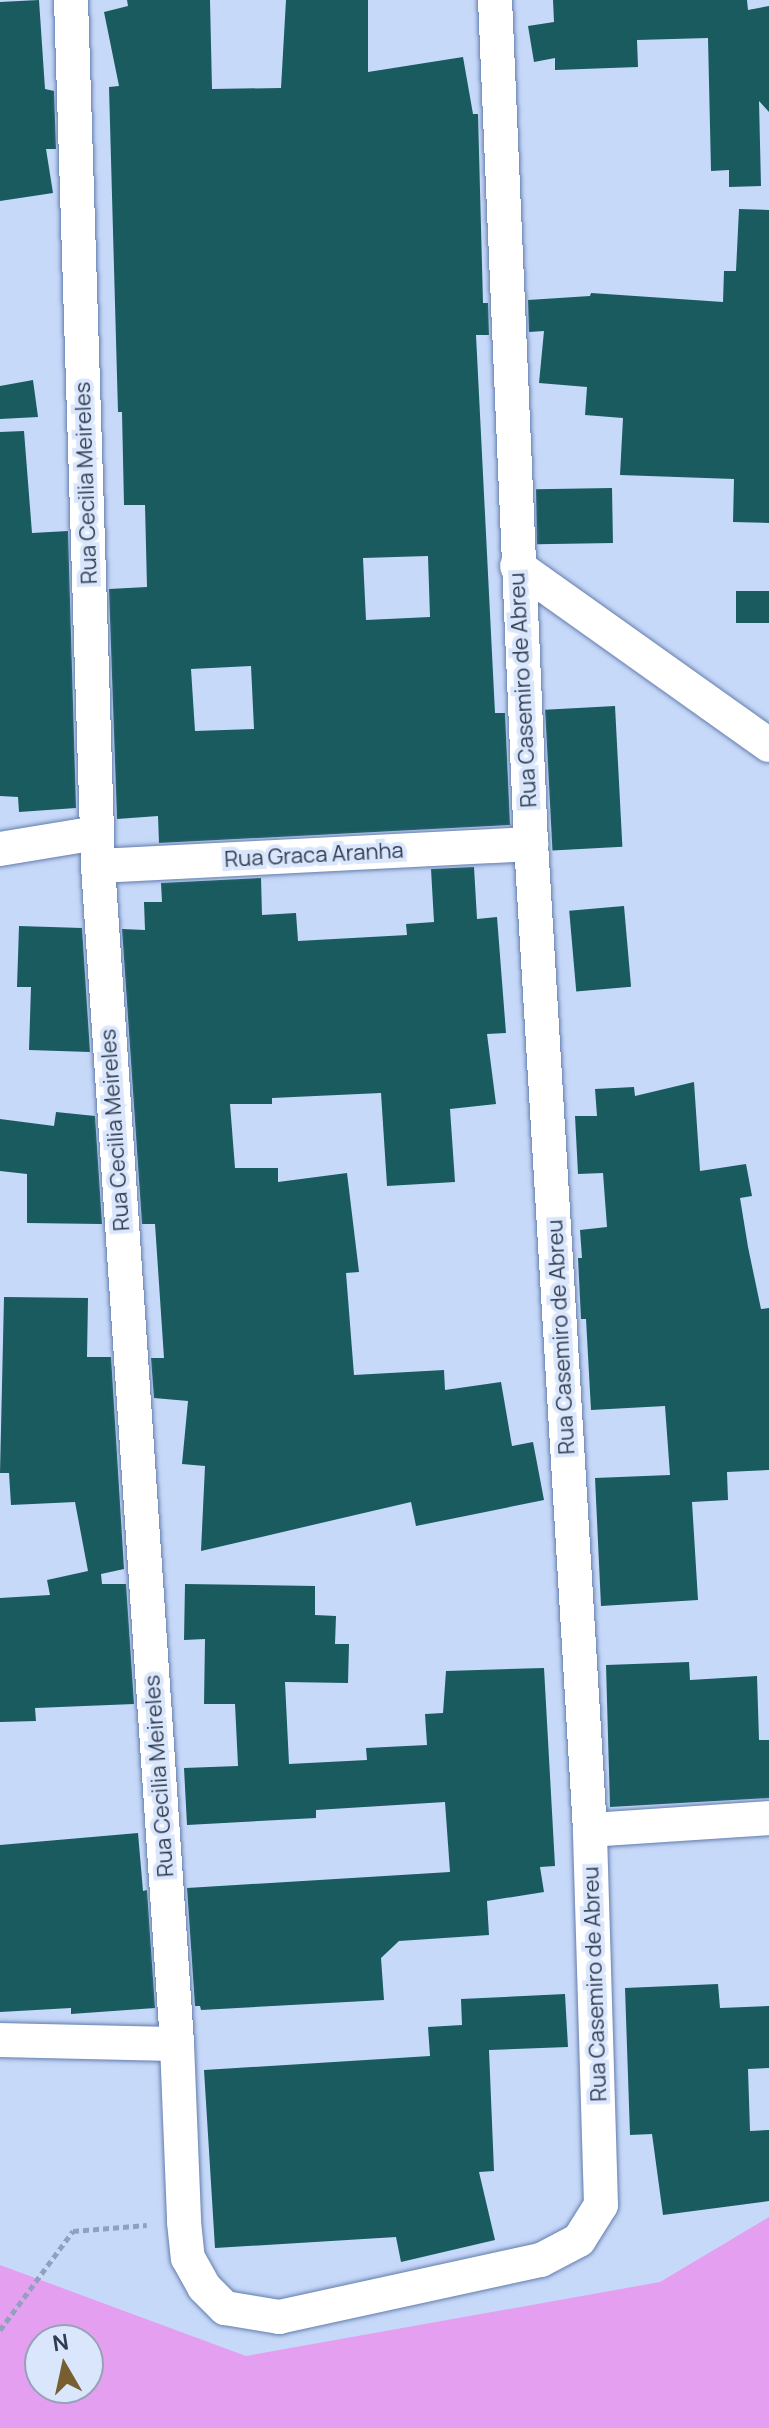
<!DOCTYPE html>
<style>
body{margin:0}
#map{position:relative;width:769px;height:2428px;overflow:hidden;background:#c7d9f9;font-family:Manrope,sans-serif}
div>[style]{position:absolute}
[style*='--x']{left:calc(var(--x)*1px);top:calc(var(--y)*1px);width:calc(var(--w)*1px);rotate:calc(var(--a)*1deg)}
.green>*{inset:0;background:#e59ff0}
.building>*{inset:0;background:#195b5f;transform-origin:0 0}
.path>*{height:5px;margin-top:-2.5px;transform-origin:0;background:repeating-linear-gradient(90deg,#91a1bd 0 6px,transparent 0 10px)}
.roads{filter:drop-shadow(0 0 2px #637dad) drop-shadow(0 0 2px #637dad)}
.minor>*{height:34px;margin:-17px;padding:0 17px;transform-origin:17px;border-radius:17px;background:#fff}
span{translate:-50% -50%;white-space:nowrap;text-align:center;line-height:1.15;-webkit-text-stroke:8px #dae6fb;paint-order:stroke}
.street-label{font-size:22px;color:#303c51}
.north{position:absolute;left:24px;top:2324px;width:80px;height:80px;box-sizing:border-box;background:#dae6fb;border:2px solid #96a2b7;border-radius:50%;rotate:351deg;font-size:22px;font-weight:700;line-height:32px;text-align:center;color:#303c51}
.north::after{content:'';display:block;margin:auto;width:28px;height:36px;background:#785f30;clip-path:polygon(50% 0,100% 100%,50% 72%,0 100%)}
</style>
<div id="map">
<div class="green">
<div style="clip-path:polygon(evenodd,769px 2217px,769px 2428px,0 2428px,0 2265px,246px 2356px,660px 2282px,769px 2217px,40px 2340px,88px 2340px,88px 2388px,40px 2388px,40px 2340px)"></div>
</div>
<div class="building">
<div style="clip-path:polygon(39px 0,45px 89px,54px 91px,56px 149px,46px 149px,53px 193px,0 201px,0 2px)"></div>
<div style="clip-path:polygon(evenodd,127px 0,210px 0,212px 89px,281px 88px,286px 0,368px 0,368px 72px,463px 57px,473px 114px,478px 114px,483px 303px,488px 303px,489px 335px,476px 335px,495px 713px,505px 713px,510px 825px,159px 843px,158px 816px,117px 819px,109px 589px,147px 587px,145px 505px,124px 505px,122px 412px,118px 412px,109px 87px,119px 86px,104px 12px,128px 6px,127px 0,428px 556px,430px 617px,366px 620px,363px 558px,428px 556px,127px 0,251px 666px,254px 729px,195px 731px,191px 669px,251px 666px)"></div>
<div style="clip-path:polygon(553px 0,747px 0,748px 10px,769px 6px,769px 112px,759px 101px,761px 186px,729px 187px,729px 170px,711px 171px,708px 38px,637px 40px,638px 67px,555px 70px,555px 58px,534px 62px,528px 26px,554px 22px)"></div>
<div style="clip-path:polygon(739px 209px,769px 210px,769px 523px,733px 522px,734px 479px,620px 475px,623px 418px,585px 415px,587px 387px,539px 383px,544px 331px,529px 332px,528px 300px,590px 296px,591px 293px,723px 302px,724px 271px,736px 271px)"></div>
<div style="clip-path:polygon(33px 380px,38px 417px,0 419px,0 386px)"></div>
<div style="clip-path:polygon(24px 431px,32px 533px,68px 531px,76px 808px,19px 812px,18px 797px,0 796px,0 432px)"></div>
<div style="left:612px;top:488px;width:55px;height:76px;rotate:89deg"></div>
<div style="left:769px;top:591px;width:32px;height:33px;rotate:90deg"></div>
<div style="left:615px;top:706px;width:141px;height:70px;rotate:87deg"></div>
<div style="clip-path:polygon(474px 867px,477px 919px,497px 917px,506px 1033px,487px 1034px,496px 1104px,450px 1109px,455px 1182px,387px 1186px,381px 1093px,272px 1098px,272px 1104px,230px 1104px,235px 1168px,278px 1168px,278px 1182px,347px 1173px,359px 1272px,346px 1273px,354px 1375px,444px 1370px,445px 1390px,501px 1382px,512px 1446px,533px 1442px,544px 1500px,416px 1526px,411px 1502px,201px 1551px,205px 1466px,182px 1464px,188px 1401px,154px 1398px,151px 1358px,164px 1358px,155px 1224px,142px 1224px,122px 929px,145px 930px,144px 902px,162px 902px,161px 883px,261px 878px,262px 915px,296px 913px,298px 941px,407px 935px,406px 924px,434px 922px,431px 869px)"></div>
<div style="left:624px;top:906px;width:81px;height:55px;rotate:85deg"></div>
<div style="clip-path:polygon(19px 926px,82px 928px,90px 1052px,29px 1050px,31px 987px,17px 987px)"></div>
<div style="clip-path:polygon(694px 1082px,700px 1171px,746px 1164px,752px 1196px,740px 1198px,748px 1247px,761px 1309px,769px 1308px,769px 1470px,727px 1472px,728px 1500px,692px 1502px,698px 1600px,601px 1606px,595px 1478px,670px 1475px,665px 1406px,591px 1410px,586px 1319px,581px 1319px,578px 1258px,582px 1258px,580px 1230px,607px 1227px,603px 1173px,578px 1174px,575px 1116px,597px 1116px,595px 1089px,634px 1087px,635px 1096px)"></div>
<div style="clip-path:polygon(56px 1112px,95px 1116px,102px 1224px,27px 1223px,27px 1174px,0 1171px,0 1119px,54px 1126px)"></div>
<div style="clip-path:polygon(4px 1297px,88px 1298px,87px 1357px,111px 1357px,124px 1569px,101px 1574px,102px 1584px,126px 1584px,134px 1704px,35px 1708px,36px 1721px,0 1722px,0 1598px,50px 1595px,47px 1580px,88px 1571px,75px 1502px,11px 1505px,9px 1473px,0 1473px)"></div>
<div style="clip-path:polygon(185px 1584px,315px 1586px,315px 1615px,336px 1616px,335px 1644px,349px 1644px,348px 1683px,285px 1682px,289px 1764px,367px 1760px,366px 1748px,427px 1745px,425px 1714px,443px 1713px,446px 1671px,544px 1668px,555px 1866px,540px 1867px,544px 1892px,487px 1901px,489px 1935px,399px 1941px,381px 1958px,384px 2000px,201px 2010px,200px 2006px,195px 2006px,187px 1888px,450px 1872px,445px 1802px,316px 1810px,316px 1818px,187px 1825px,184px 1768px,238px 1766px,235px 1704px,204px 1704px,205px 1639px,184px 1640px)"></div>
<div style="clip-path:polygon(689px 1662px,690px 1680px,757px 1676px,759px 1740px,769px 1740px,769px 1798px,610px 1807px,606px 1665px)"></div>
<div style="clip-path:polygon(138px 1833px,143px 1891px,147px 1890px,155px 2008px,71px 2014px,71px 2008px,0 2012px,0 1845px)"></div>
<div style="clip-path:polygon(718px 1984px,720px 2008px,769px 2006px,769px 2068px,748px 2069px,750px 2131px,769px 2130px,769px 2201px,663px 2215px,652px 2134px,630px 2135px,625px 1988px)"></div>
<div style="clip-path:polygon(565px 1994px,568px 2047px,489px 2050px,494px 2171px,479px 2172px,495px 2240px,401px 2262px,396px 2237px,215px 2248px,204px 2070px,430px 2056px,428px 2027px,462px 2025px,461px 1999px)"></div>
</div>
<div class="path">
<div style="--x:0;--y:2330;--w:123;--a:-53.6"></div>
<div style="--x:73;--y:2231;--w:74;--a:-4.6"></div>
</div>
<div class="roads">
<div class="minor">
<div style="--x:71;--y:0;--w:866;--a:88.21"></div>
<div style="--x:98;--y:866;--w:1181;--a:86.16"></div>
<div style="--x:177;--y:2044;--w:178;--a:87.7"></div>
<div style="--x:184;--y:2222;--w:36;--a:84"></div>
<div style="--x:188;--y:2258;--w:33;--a:61"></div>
<div style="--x:204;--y:2287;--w:30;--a:45"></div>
<div style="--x:225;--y:2308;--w:55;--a:9.5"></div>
<div style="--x:279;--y:2317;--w:268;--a:-12.3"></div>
<div style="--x:541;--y:2260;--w:43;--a:-27.8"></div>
<div style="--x:579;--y:2240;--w:41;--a:-57.8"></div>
<div style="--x:601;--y:2205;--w:375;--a:-91.7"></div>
<div style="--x:590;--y:1830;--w:988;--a:-93.42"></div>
<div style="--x:531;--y:844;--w:845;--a:-92.44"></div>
<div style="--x:517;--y:566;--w:309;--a:35.4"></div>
<div style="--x:0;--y:849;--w:98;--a:-9.4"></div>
<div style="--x:98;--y:866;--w:434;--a:-2.9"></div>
<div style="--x:590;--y:1830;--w:179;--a:-3.8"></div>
<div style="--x:0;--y:2040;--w:177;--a:1.3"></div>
</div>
</div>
<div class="street-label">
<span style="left:86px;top:483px;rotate:-92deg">Rua Cecilia Meireles</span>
<span style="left:523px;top:690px;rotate:-93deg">Rua Casemiro de Abreu</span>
<span style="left:314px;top:855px;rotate:-3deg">Rua Graca Aranha</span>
<span style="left:115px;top:1130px;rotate:-94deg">Rua Cecilia Meireles</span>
<span style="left:561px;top:1337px;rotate:-93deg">Rua Casemiro de Abreu</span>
<span style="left:159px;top:1776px;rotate:-94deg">Rua Cecilia Meireles</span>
<span style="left:595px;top:1984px;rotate:-92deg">Rua Casemiro de Abreu</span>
</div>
<div class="north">N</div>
</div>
